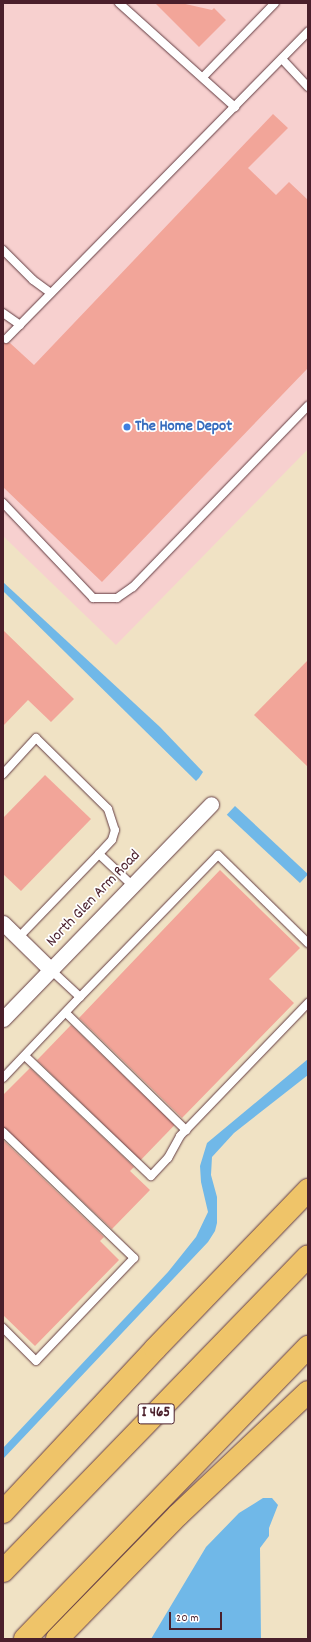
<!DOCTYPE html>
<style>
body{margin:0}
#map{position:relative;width:311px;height:1642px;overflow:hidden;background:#f0e2c4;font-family:Dekko,sans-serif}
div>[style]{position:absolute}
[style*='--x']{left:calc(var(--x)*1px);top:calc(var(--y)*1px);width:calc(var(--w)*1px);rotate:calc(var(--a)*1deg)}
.built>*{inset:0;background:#f7d0cf}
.water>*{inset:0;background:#70b8e8;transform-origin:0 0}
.building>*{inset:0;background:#f2a599;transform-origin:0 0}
.roads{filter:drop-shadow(0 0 1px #633c42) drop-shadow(0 0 1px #633c42)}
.service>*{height:8px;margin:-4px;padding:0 4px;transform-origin:4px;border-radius:4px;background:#fff}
.minor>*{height:15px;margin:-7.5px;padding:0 7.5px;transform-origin:7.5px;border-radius:7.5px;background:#fff}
.motorway>*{height:22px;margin:-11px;padding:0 11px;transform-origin:11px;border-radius:11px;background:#efc469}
.dots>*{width:11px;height:11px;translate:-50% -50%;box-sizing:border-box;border:2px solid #fff;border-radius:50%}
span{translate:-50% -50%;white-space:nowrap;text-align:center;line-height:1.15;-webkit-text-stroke:3.5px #fff;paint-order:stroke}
.shield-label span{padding:1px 3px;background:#fff;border:1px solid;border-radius:3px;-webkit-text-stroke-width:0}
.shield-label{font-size:15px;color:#4a1f2b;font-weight:700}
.shop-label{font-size:16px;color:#366cbe;font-weight:700}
.left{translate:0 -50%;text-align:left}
.street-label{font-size:16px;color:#4a1f2b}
.frame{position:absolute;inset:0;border:4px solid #4a1f2b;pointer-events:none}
.scale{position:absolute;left:169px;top:1612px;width:53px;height:18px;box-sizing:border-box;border:2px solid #4a1f2b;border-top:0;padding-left:5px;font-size:12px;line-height:14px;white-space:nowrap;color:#4a1f2b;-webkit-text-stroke:3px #fff;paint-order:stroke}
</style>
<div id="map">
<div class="built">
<div style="clip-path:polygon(3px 3px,308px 3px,308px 449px,116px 645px,3px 536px)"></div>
</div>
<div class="water">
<div style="clip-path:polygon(3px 582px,160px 727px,203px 772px,199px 778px,196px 781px,3px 591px)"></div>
<div style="left:235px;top:806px;width:100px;height:12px;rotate:43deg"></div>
<div style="clip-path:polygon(308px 1059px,308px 1075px,234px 1133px,212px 1157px,211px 1175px,217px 1197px,217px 1223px,215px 1231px,208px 1242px,3px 1459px,3px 1448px,168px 1272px,196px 1237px,208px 1212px,201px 1182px,200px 1166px,207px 1143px)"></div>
<div style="clip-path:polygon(263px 1498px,272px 1498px,278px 1505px,269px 1528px,269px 1536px,260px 1548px,261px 1639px,151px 1639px,206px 1547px,239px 1513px)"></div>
</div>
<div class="building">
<div style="clip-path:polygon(155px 3px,181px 3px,212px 10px,214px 8px,226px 20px,199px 47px)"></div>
<div style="clip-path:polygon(273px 114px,288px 128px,248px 168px,276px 195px,289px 182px,308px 200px,308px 368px,102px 582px,3px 487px,3px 343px,10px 343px,34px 365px)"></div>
<div style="clip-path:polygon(3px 630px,74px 699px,51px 722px,28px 700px,3px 726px)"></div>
<div style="clip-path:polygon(308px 660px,308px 767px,254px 715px)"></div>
<div style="clip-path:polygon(45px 775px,91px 819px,21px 891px,3px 874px,3px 818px)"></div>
<div style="clip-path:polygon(220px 870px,300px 948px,269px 979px,294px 1003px,182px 1118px,79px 1018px)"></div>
<div style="left:71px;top:1025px;width:144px;height:49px;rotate:44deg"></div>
<div style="clip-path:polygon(30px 1068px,134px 1167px,130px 1171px,150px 1190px,112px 1229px,3px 1127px,3px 1095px)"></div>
<div style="clip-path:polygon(3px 1140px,104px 1237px,100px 1241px,119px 1260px,35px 1346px,3px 1315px)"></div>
</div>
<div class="roads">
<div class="service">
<div style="--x:119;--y:3;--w:156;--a:41.9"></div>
<div style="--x:282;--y:59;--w:38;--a:47"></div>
<div style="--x:203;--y:77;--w:103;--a:-45.8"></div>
<div style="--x:3;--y:250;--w:42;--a:45"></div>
<div style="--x:33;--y:280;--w:22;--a:36"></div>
<div style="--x:3;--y:313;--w:21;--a:35"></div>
<div style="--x:6;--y:339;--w:431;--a:-45.5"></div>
<div style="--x:3;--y:503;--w:131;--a:46.5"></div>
<div style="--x:93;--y:598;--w:24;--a:0"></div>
<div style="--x:117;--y:598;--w:19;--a:-35"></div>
<div style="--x:133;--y:587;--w:252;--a:-46"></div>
<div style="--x:3;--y:774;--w:49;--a:-47.5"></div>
<div style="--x:36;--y:738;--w:101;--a:44.6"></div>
<div style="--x:108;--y:809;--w:22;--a:72"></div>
<div style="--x:115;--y:830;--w:10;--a:107"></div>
<div style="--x:112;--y:840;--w:19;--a:133"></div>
<div style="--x:18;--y:938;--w:117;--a:-46"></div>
<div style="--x:99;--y:854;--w:45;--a:43.2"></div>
<div style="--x:80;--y:997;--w:198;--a:-45.8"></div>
<div style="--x:218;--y:855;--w:126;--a:44.4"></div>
<div style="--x:66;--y:1013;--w:168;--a:44.3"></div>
<div style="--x:25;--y:1056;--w:174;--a:43.6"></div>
<div style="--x:151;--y:1176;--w:25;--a:-47"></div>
<div style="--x:168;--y:1158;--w:25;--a:-61"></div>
<div style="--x:180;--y:1136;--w:185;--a:-46.1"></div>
<div style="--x:3;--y:1078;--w:112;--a:-46.5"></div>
<div style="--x:80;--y:997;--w:40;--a:-137"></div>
<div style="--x:3;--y:1132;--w:182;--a:43.9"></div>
<div style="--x:134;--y:1258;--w:142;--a:133.6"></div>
<div style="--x:36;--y:1361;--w:47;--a:-135"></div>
</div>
<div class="minor">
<div style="--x:3;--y:923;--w:67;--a:44.4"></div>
<div style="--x:3;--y:1019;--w:299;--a:-45.9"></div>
</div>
<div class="motorway">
<div style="--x:3;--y:1512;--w:223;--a:-47"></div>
<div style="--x:155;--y:1349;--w:221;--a:-46.1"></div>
<div style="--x:3;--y:1571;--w:438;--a:-45.9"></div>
<div style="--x:25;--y:1639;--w:407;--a:-45.9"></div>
<div style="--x:57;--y:1639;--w:173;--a:-45.7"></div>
<div style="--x:178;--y:1515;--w:179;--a:-43.4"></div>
</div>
</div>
<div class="dots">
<div style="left:127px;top:427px;background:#3f7fe0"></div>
</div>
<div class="shield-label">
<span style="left:156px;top:1414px">I 465</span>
</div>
<div class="shop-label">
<span class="left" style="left:135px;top:427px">The Home Depot</span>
</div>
<div class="street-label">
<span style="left:94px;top:899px;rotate:-46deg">North Glen Arm Road</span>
</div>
<div class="frame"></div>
<div class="scale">20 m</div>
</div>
